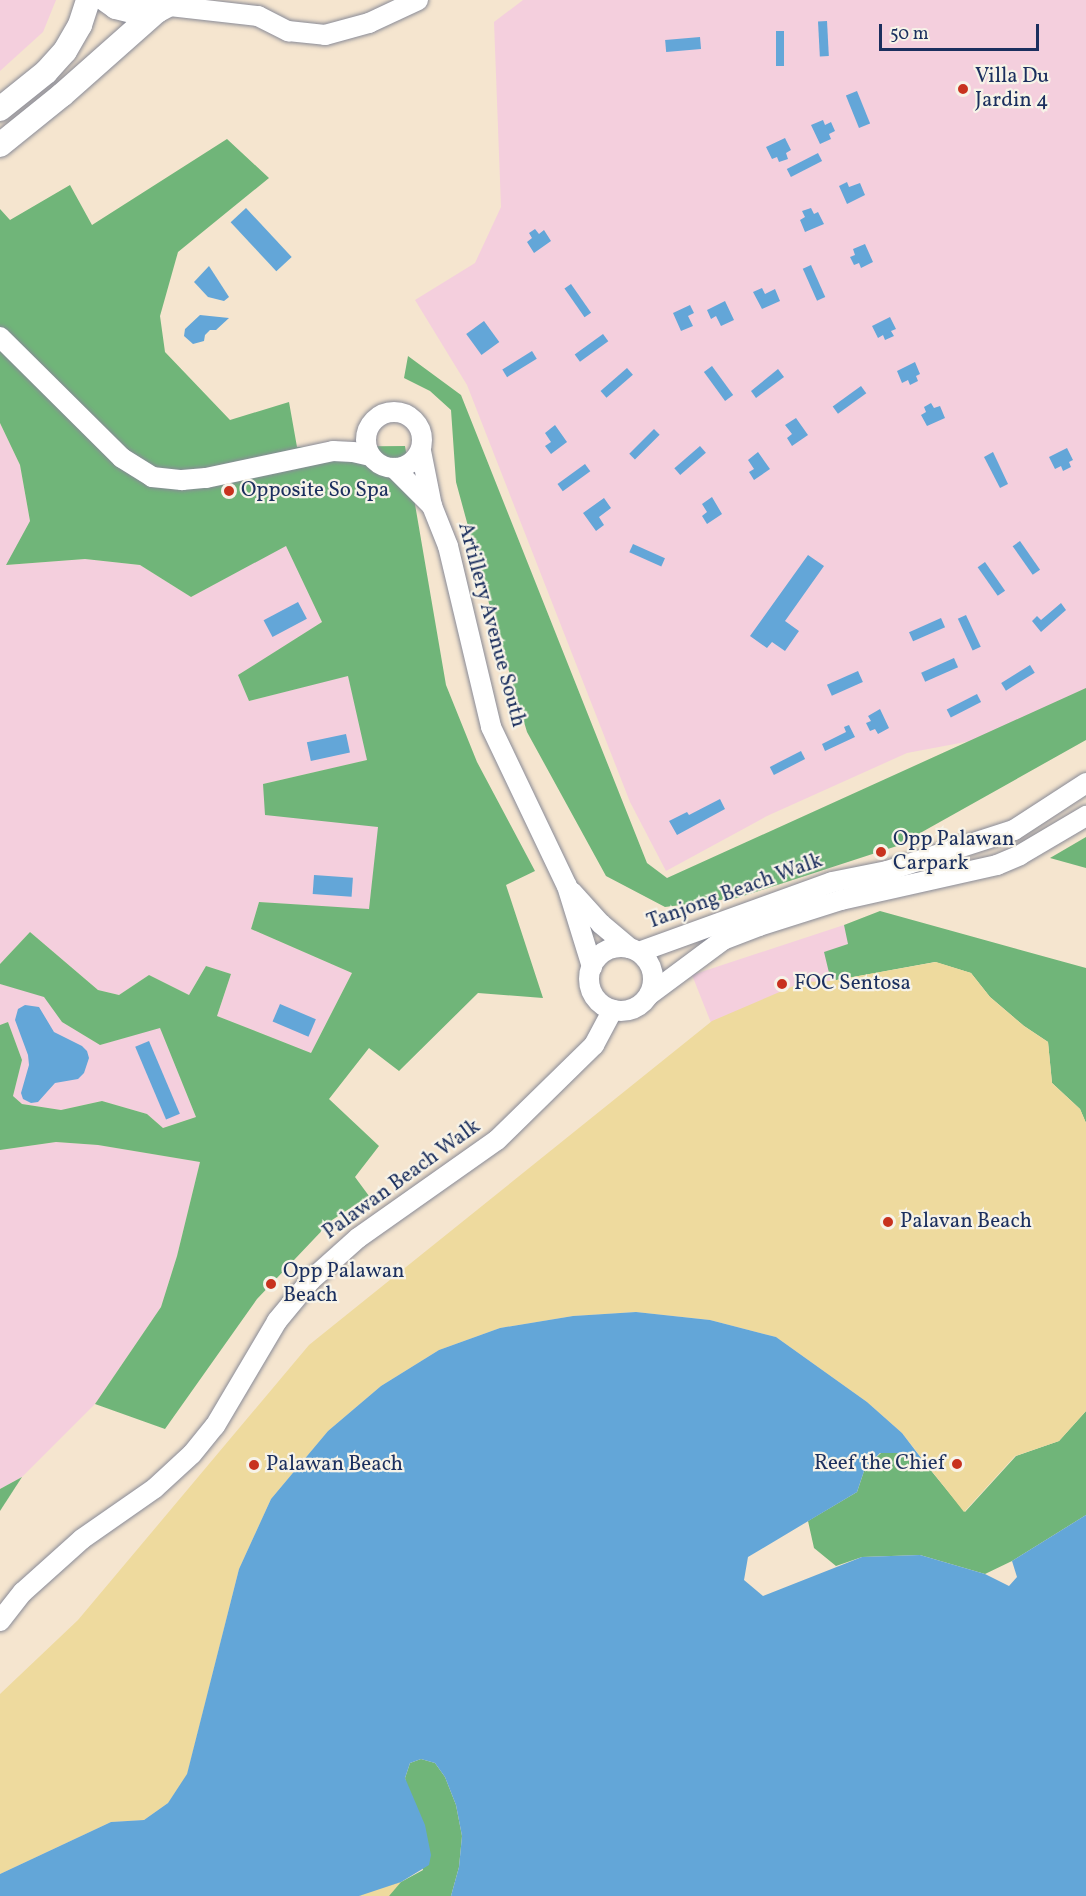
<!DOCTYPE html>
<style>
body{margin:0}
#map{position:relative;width:1086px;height:1896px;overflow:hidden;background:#f5e5cf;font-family:Vollkorn,serif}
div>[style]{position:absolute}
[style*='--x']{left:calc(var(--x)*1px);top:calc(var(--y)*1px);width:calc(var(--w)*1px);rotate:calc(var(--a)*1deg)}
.built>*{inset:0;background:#f4cfdd}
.forest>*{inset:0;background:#70b579}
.sand>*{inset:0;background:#eeda9e}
.water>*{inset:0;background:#63a6d8;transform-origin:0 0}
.roads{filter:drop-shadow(0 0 2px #888a96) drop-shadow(0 0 2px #888a96)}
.minor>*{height:20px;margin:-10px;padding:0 10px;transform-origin:10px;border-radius:10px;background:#fff}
.minor>.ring{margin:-10px;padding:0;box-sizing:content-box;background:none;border:20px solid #fff;border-radius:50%}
.tertiary>*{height:24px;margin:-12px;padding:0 12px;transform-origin:12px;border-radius:12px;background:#fff}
.dots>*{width:16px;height:16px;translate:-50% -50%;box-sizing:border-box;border:3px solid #f7f3e8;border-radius:50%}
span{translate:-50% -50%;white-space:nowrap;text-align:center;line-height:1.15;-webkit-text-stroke:4.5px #f7f3e8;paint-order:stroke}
.poi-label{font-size:21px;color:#1b2f5e}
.left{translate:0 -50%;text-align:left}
.right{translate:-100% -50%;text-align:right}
.street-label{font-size:21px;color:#1b2f5e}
.scale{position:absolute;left:879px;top:24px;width:160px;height:27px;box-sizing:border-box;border:3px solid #1b2f5e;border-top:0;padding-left:8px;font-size:18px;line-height:21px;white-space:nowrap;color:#1b2f5e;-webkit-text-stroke:4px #f7f3e8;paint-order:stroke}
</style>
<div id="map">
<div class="built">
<div style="clip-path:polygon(0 0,56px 0,43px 32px,0 71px)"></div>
<div style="clip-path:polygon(523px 0,1086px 0,1086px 692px,976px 740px,907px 753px,767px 816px,666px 871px,630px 802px,467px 385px,415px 300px,475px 263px,501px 207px,494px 22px)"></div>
<div style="clip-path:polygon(0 423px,20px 465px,30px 521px,7px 565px,85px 559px,140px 565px,191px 597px,286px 545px,322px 622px,239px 675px,249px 701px,348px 675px,368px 760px,263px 784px,379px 826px,369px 910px,259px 902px,251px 929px,352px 973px,311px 1053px,217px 1016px,231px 974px,206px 966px,189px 995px,149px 975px,119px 995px,98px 990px,30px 932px,0 964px)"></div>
<div style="clip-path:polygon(844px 925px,849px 944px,825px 952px,848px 1013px,727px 1063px,692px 975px)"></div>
<div style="clip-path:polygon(0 984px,44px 996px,62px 1022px,100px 1045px,160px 1027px,196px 1117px,163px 1128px,147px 1114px,102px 1101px,61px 1110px,22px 1104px,13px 1096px,22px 1060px,8px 1022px,0 1025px)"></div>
<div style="clip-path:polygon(56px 1142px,98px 1145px,200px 1162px,177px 1256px,161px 1307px,95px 1404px,22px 1477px,0 1489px,0 1150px)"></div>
</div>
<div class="forest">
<div style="clip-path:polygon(227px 139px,269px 178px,178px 252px,160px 316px,165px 352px,230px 420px,289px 402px,297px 447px,405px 446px,446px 685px,477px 762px,535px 871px,506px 885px,543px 998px,478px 993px,399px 1071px,369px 1048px,329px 1099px,379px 1146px,355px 1177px,369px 1196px,332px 1220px,257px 1299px,165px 1429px,95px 1404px,161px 1307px,177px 1256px,200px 1162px,98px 1145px,56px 1142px,0 1150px,0 1025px,8px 1022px,22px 1060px,13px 1096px,22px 1104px,61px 1110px,102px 1101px,147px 1114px,163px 1128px,196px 1117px,160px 1028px,100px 1045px,62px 1022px,44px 997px,0 984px,0 964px,30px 932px,98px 990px,119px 995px,149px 975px,189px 995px,206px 966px,231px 974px,217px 1016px,311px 1053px,352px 973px,251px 929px,259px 902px,369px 909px,378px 827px,265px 815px,263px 784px,367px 760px,348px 676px,249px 701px,238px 675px,322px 622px,286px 546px,191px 597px,140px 565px,85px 559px,6px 565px,30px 521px,20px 465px,0 423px,0 209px,10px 220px,70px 185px,92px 225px)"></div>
<div style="clip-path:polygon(408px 356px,461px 395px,647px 863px,667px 878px,1086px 688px,1086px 740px,897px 846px,737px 898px,665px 907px,606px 876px,527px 732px,490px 607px,456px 482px,451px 410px,430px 391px,404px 378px)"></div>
<div style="clip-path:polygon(1086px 837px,1086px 868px,1050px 858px)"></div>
<div style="clip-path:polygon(880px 911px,1086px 968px,1086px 1123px,1080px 1109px,1052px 1083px,1048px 1042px,1024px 1026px,990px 997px,971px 973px,935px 962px,831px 981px,824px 952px,848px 944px,844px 925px)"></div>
<div style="clip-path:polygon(1086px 1411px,1086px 1515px,1012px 1561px,985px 1574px,920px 1555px,862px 1557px,836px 1566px,814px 1548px,808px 1521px,857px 1492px,865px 1468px,881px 1453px,899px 1453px,919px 1468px,928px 1467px,965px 1512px,1016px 1456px,1059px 1441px)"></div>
<div style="clip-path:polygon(22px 1477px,0 1511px,0 1489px)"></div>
<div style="clip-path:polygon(421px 1759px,435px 1763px,445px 1777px,456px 1805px,462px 1836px,459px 1867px,451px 1896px,359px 1896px,401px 1882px,423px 1870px,405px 1778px,410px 1763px)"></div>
</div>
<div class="sand">
<div style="clip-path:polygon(936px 962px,971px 973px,990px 997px,1024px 1026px,1048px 1042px,1052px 1083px,1080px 1109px,1086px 1123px,1086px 1411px,1059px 1441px,1015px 1456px,964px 1512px,902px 1433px,867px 1402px,776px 1337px,710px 1320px,636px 1312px,573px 1316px,500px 1328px,439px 1350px,381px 1386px,328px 1431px,271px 1499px,239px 1569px,187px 1775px,168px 1803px,144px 1820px,111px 1822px,0 1874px,0 1694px,78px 1620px,309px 1345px,712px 1021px,803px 982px,831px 981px)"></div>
<div style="clip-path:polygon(401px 1882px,389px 1896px,359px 1896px,371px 1891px)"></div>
</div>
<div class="water">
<div style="left:827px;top:21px;width:35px;height:9px;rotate:87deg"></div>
<div style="left:776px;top:31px;width:8px;height:35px"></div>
<div style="left:700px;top:37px;width:12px;height:35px;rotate:85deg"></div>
<div style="left:857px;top:91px;width:35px;height:12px;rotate:68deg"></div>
<div style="clip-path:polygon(823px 120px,825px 125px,831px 122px,835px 131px,829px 134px,831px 139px,820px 144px,811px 125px)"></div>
<div style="clip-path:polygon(785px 138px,791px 150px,786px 153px,788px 159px,779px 162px,777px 157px,772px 159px,766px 147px)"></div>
<div style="left:818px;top:153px;width:9px;height:35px;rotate:63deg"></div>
<div style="clip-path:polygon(847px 182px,849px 187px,860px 183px,865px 195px,847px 204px,839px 186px)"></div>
<div style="left:246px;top:208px;width:67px;height:21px;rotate:47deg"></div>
<div style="clip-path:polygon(811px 208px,814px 214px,818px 212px,824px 224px,805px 232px,800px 220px,805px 217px,802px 211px)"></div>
<div style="clip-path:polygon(535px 229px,539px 234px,544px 230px,551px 241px,534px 253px,527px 242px,532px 238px,529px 233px)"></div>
<div style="clip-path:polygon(865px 244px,873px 262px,861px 268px,859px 263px,854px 265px,850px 257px,855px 255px,853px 249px)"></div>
<div style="left:811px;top:265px;width:35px;height:9px;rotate:66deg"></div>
<div style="clip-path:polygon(209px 266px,229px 297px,224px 301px,208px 297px,194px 282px)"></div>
<div style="left:571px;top:284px;width:35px;height:8px;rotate:55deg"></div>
<div style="clip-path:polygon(762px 288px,765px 294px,775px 289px,780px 301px,762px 309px,753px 292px)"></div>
<div style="clip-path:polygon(725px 301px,734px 320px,721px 326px,716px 316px,711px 319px,707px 310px)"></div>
<div style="clip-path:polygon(690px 305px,694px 313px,688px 316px,693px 326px,681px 331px,673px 313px)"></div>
<div style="clip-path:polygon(200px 315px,229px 318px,216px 330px,210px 330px,205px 335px,204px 341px,193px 344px,184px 336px,185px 329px)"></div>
<div style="clip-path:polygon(890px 317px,896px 329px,891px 331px,894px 336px,885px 340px,883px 335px,878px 338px,872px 326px)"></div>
<div style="left:484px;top:321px;width:26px;height:22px;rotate:54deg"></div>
<div style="left:603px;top:334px;width:9px;height:35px;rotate:54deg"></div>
<div style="left:532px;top:351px;width:9px;height:35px;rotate:58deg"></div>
<div style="clip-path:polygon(915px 362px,920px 374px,916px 376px,918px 381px,910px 385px,908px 380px,902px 383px,897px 371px)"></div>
<div style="left:712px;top:366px;width:36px;height:10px;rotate:54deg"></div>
<div style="left:627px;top:368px;width:9px;height:35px;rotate:49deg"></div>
<div style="clip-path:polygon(778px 369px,784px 377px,756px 398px,751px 391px)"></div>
<div style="left:861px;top:386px;width:9px;height:35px;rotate:54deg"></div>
<div style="clip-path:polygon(931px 403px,934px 408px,940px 406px,945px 418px,927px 426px,921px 415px,926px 412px,924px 407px)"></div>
<div style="clip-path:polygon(796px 418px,808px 435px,792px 446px,787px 438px,792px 434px,785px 425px)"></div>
<div style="clip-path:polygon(555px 425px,567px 442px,551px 454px,545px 446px,551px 442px,545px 433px)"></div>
<div style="left:654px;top:429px;width:8px;height:35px;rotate:45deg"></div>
<div style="left:700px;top:446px;width:9px;height:34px;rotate:49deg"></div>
<div style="clip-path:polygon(1067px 448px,1073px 460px,1069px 462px,1071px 467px,1063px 471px,1061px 466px,1055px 469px,1049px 457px)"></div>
<div style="clip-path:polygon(758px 452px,770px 469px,754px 480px,749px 472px,754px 469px,748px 460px)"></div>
<div style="clip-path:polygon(993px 452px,1008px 484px,1000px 488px,984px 457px)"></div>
<div style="left:585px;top:464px;width:9px;height:34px;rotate:54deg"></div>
<div style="clip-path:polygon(712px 497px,722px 514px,707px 524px,702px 516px,707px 512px,702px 504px)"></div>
<div style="clip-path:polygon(604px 498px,611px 508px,599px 517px,604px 525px,596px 531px,583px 513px)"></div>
<div style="left:1020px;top:541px;width:35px;height:9px;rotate:55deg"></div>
<div style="left:633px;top:544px;width:35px;height:9px;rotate:24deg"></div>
<div style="clip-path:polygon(808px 555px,824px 566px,785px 621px,799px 631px,785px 651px,772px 642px,767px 648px,750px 636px)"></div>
<div style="left:985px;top:562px;width:35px;height:9px;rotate:55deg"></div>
<div style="left:298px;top:602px;width:19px;height:39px;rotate:62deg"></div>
<div style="clip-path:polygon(1061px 603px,1066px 610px,1041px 632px,1032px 621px,1037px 616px,1041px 620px)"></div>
<div style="left:966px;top:615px;width:35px;height:9px;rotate:65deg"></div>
<div style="left:941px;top:618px;width:10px;height:35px;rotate:66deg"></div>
<div style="left:954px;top:658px;width:10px;height:36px;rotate:66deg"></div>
<div style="left:1030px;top:665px;width:9px;height:34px;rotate:58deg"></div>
<div style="left:858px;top:671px;width:12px;height:34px;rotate:66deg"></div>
<div style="left:977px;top:694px;width:9px;height:34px;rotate:63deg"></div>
<div style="clip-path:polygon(880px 709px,889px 728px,878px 734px,875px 729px,870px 731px,866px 723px,871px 721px,868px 716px)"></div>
<div style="clip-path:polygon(849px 725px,855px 737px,825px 751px,822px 744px,846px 732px,844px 727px)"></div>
<div style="left:346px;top:734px;width:19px;height:40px;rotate:78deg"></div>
<div style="left:801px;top:751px;width:9px;height:35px;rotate:63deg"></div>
<div style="clip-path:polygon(720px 799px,725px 809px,677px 835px,669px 821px,687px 812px,689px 815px)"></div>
<div style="left:314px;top:875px;width:39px;height:19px;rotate:4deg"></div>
<div style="left:280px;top:1004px;width:39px;height:19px;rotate:23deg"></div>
<div style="clip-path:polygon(25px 1005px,39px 1007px,54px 1032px,82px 1046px,87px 1051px,89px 1058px,84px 1073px,78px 1079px,55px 1083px,38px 1102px,31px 1103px,23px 1099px,21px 1093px,29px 1065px,28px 1055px,15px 1020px,18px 1009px)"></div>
<div style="left:149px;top:1041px;width:79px;height:15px;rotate:67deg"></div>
<div style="clip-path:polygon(636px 1312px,710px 1320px,776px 1337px,867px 1402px,902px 1433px,928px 1467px,919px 1468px,898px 1453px,880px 1453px,865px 1468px,857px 1492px,748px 1557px,744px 1580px,763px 1596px,862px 1557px,920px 1555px,985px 1574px,1009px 1586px,1017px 1577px,1012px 1561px,1086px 1515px,1086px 1896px,451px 1896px,459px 1867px,462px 1836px,456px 1805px,445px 1777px,435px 1763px,421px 1759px,410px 1763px,405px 1778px,425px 1825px,431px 1855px,429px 1865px,401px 1882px,359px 1896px,0 1896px,0 1874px,111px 1822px,144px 1820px,168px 1803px,187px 1774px,239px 1569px,271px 1499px,328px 1431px,381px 1386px,439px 1350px,500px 1328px,573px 1316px)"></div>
</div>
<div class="roads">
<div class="minor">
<div style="--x:170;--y:6;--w:89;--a:6.5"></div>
<div style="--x:258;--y:16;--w:34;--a:27"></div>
<div style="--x:288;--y:31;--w:37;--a:6"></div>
<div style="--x:325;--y:35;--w:46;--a:-15.3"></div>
<div style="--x:369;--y:23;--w:54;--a:-25.1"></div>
<div style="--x:0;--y:337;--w:172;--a:44.8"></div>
<div style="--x:122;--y:458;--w:36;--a:32"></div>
<div style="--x:152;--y:477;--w:30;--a:6"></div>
<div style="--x:182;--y:480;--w:24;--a:-5"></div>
<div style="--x:206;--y:478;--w:130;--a:-12"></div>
<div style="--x:333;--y:451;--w:20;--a:3"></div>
<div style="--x:353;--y:452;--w:18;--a:13"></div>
<div class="ring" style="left:366px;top:412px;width:36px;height:36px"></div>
<div style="--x:421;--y:451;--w:56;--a:78.7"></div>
<div style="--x:432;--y:506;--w:43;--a:68.2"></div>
<div style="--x:448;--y:546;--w:186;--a:76.6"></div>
<div style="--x:491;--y:727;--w:176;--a:64.5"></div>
<div style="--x:567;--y:886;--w:85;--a:72.8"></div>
<div style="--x:394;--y:468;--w:54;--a:45"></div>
<div style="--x:572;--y:892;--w:43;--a:47.8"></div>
<div style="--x:601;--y:924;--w:38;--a:40"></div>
<div class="ring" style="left:589px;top:947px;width:44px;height:44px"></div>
<div style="--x:639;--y:952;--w:205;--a:-19.9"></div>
<div style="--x:832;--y:882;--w:56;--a:-11.3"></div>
<div style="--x:887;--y:871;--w:133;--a:-17.9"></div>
<div style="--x:1014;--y:830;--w:86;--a:-33.1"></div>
<div style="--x:649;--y:995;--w:92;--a:-36.6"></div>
<div style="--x:723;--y:940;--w:39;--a:-21"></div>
<div style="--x:759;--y:926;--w:86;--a:-17.6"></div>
<div style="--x:841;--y:900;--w:160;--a:-12.6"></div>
<div style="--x:997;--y:865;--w:25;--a:-23"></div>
<div style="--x:1020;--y:855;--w:77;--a:-30.6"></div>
<div style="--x:0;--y:1621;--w:37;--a:-52"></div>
<div style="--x:23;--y:1592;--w:79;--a:-41.9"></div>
<div style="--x:82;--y:1539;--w:89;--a:-34.9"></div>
<div style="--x:155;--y:1488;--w:50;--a:-42.6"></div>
<div style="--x:192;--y:1454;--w:36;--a:-51"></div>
<div style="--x:215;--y:1426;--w:122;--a:-59.4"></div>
<div style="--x:277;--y:1321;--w:53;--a:-50.3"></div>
<div style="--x:311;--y:1280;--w:63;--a:-41.8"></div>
<div style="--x:358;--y:1238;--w:170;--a:-35.2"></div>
<div style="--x:497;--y:1140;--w:136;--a:-44.4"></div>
<div style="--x:594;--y:1045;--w:40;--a:-62"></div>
</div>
<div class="tertiary">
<div style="--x:106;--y:0;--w:12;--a:35"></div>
<div style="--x:116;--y:7;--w:21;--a:14"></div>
<div style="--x:136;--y:12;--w:21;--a:-3"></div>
<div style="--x:157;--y:11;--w:24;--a:-28"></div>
<div style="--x:0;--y:109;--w:59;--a:-38.8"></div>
<div style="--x:46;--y:72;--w:28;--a:-48"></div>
<div style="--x:65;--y:51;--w:30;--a:-60"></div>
<div style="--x:80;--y:25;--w:26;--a:-72"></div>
<div style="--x:0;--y:145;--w:80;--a:-38.9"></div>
<div style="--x:62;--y:95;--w:127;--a:-41.5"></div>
</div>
</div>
<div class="dots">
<div style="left:963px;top:89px;background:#c8321e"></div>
<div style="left:229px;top:491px;background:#c8321e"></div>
<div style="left:881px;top:852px;background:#c8321e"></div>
<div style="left:782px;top:984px;background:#c8321e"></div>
<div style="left:888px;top:1222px;background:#c8321e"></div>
<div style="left:271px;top:1284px;background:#c8321e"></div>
<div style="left:957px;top:1464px;background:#c8321e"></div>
<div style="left:254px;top:1465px;background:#c8321e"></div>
</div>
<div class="poi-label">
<span class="left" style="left:975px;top:89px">Villa Du<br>Jardin 4</span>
<span class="left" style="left:241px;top:491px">Opposite So Spa</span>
<span class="left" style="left:893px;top:852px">Opp Palawan<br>Carpark</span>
<span class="left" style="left:794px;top:984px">FOC Sentosa</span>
<span class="left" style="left:900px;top:1222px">Palavan Beach</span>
<span class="left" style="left:283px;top:1284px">Opp Palawan<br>Beach</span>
<span class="right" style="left:945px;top:1464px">Reef the Chief</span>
<span class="left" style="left:266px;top:1465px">Palawan Beach</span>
</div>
<div class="street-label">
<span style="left:491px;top:625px;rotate:75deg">Artillery Avenue South</span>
<span style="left:735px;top:892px;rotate:-20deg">Tanjong Beach Walk</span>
<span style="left:402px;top:1180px;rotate:-36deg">Palawan Beach Walk</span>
</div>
<div class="scale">50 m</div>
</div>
